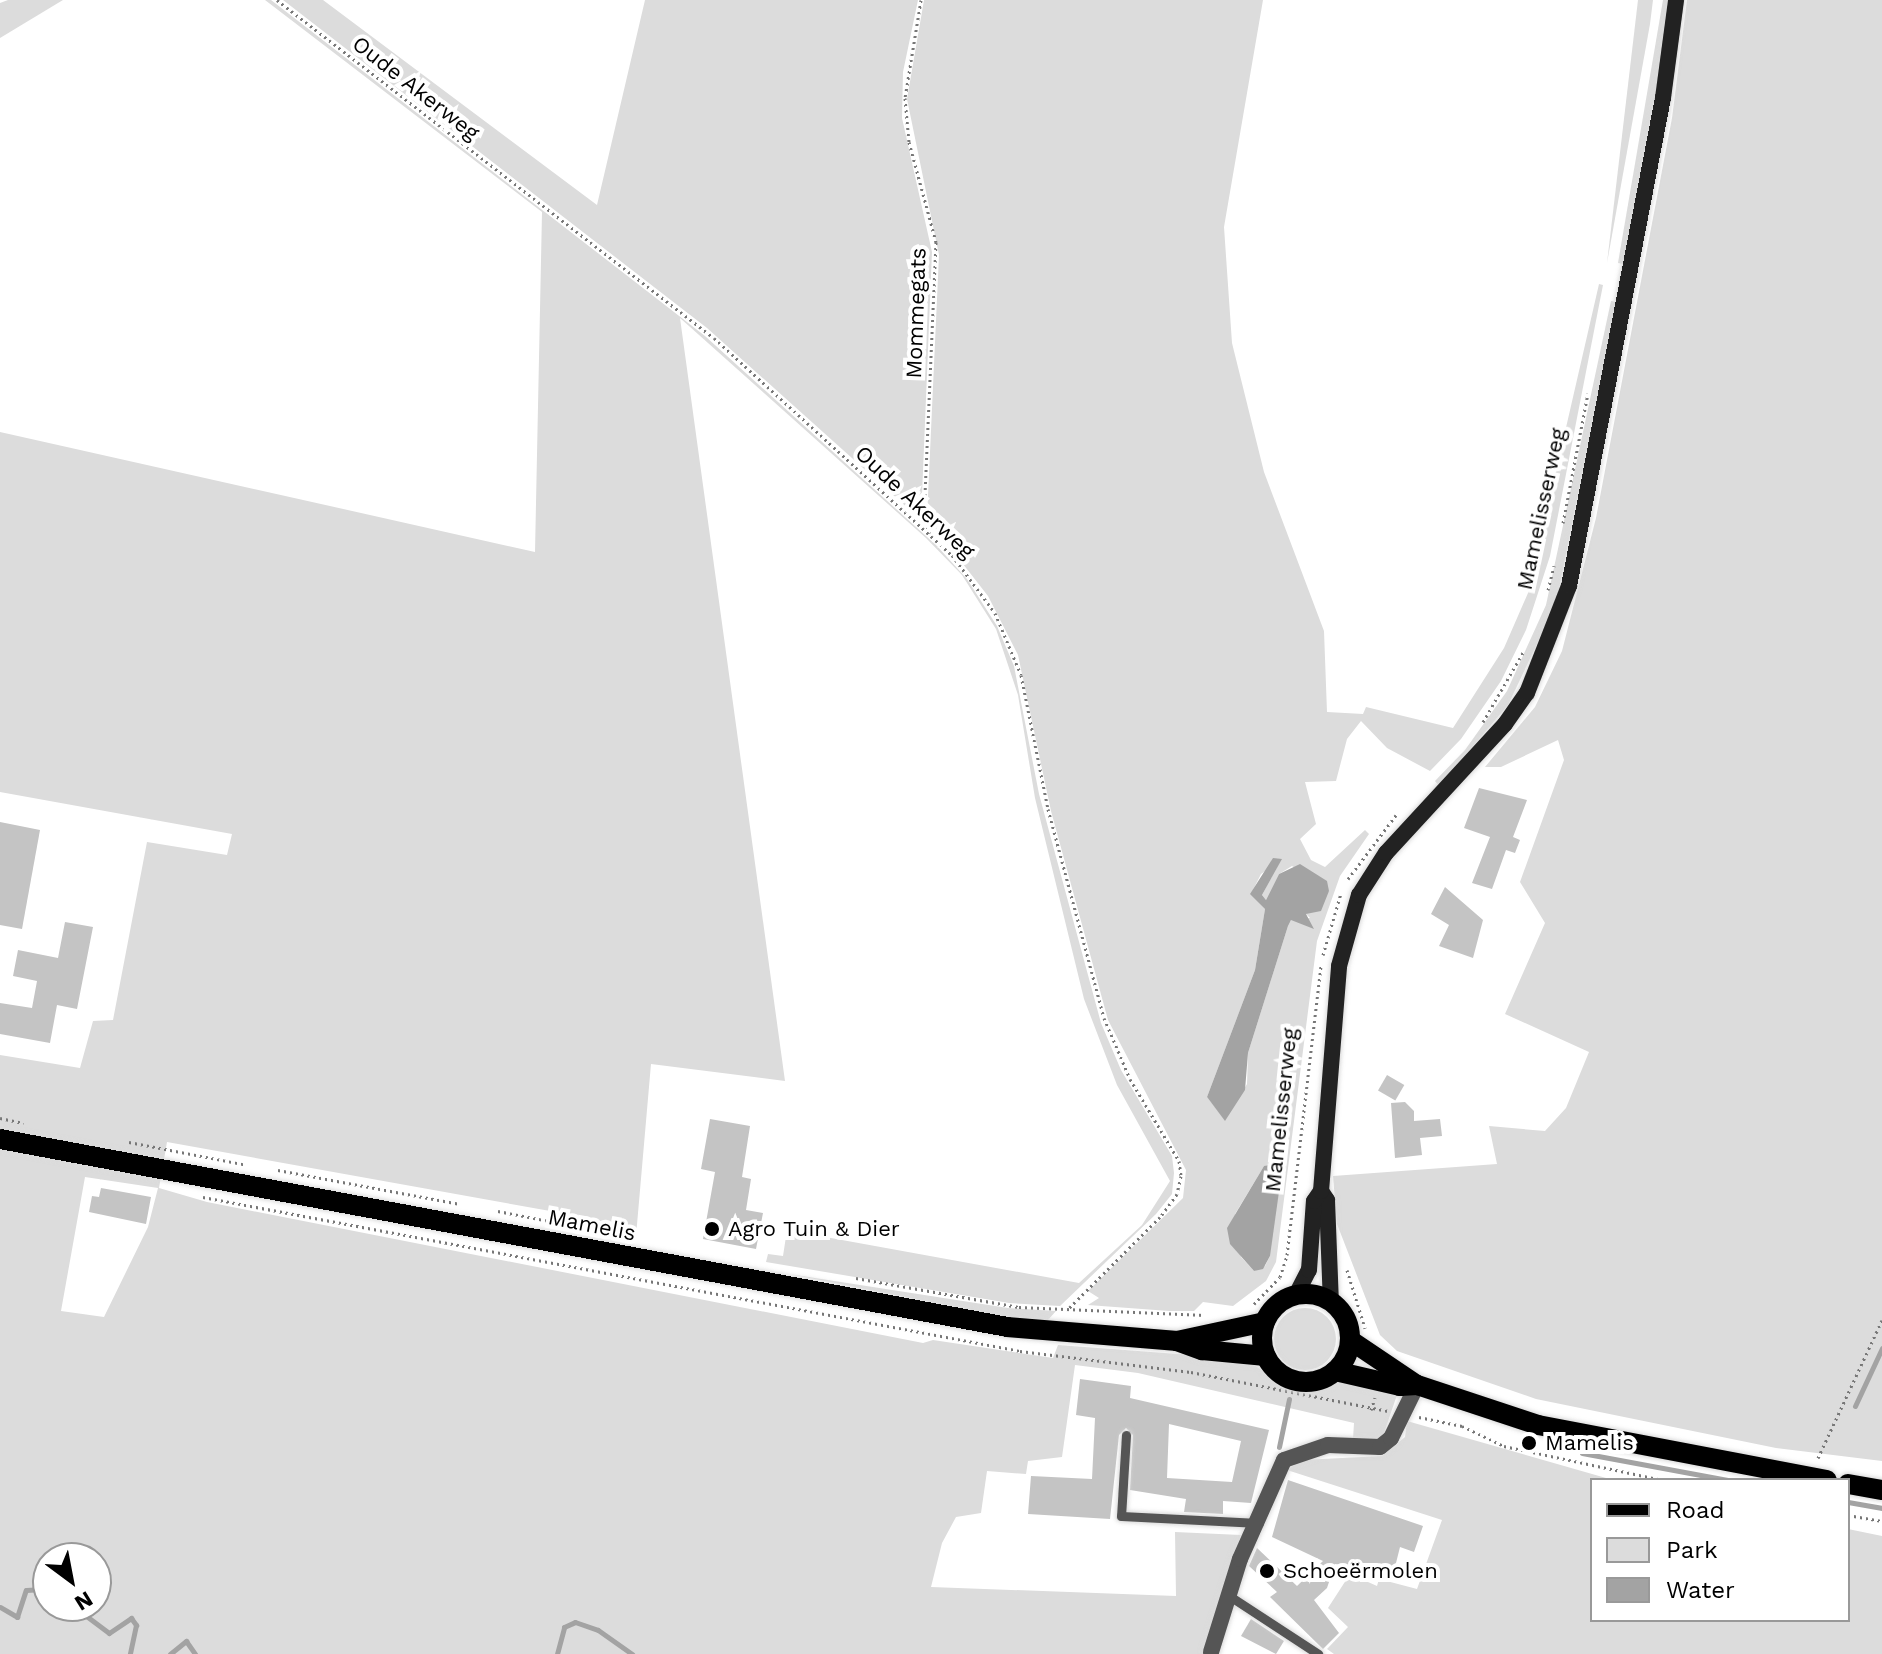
<!DOCTYPE html>
<meta charset="utf-8">
<style>
body{margin:0}
#map{position:relative;width:1882px;height:1654px;overflow:hidden;background:#fff;font-family:"Work Sans",sans-serif}
div>[style]{position:absolute}
[style*='--x']{left:calc(var(--x)*1px);top:calc(var(--y)*1px);width:calc(var(--w)*1px);rotate:calc(var(--a)*1deg)}
.green>*{inset:0;background:#dcdcdc}
.round{border-radius:50%}
.water>*{inset:0;background:#a3a3a3}
.stream>*{height:5px;margin:-2.5px;padding:0 2.5px;transform-origin:2.5px;border-radius:2.5px;background:#a3a3a3}
.building>*{inset:0;background:#c4c4c4;transform-origin:0 0}
.path>*{height:3px;margin-top:-1.5px;transform-origin:0;background:repeating-linear-gradient(90deg,#777 0 2px,transparent 0 6px)}
.roads{filter:drop-shadow(0 0 2px #dbdbdb) drop-shadow(0 0 2px #dbdbdb)}
.lane>*{height:9px;margin:-4.5px;padding:0 4.5px;transform-origin:4.5px;border-radius:4.5px;background:#555}
.street>*{height:16px;margin:-8px;padding:0 8px;transform-origin:8px;border-radius:8px;background:#555}
.secondary>*{height:16px;margin:-8px;padding:0 8px;transform-origin:8px;border-radius:8px;background:#222}
.primary>*{height:20px;margin:-10px;padding:0 10px;transform-origin:10px;border-radius:10px;background:#000}
.primary>.ring{margin:-10px;padding:0;box-sizing:content-box;background:none;border:20px solid #000;border-radius:50%}
.dots>*{width:22px;height:22px;translate:-50% -50%;box-sizing:border-box;border:4px solid #fff;border-radius:50%}
span{translate:-50% -50%;white-space:nowrap;text-align:center;line-height:1.15;-webkit-text-stroke:8px #fff;paint-order:stroke}
.street-label{font-size:22px;color:#000}
.poi-label{font-size:22px;color:#000}
.left{translate:0 -50%;text-align:left}
.legend{position:absolute;left:1590px;top:1478px;width:260px;height:144px;box-sizing:border-box;background:#fff;border:2px solid #999;margin:0;padding:10px 14px;list-style:none;font-size:24px;color:#000}
.legend li{display:flex;align-items:center;gap:16px;height:40px}
.legend b{width:40px;border:2px solid #999}
.north{position:absolute;left:32px;top:1542px;width:80px;height:80px;box-sizing:border-box;background:#fff;border:2px solid #999;border-radius:50%;rotate:148deg;font-size:22px;font-weight:700;line-height:32px;text-align:center;color:#000}
.north::after{content:'';display:block;margin:auto;width:28px;height:36px;background:#000;clip-path:polygon(50% 0,100% 100%,50% 72%,0 100%)}
</style>
<div id="map">
<div class="green">
<div style="clip-path:polygon(8px 0,63px 0,0 38px,0 3px)"></div>
<div style="clip-path:polygon(evenodd,265px 0,271px 0,705px 336px,937px 546px,967px 579px,997px 626px,1014px 666px,1039px 794px,1101px 1023px,1121px 1070px,1172px 1156px,1174px 1173px,1172px 1194px,1156px 1214px,1060px 1306px,1009px 1303px,766px 1262px,768px 1254px,783px 1256px,787px 1230px,1079px 1283px,1142px 1225px,1170px 1181px,1117px 1085px,1084px 999px,1035px 798px,1018px 695px,996px 629px,962px 575px,926px 538px,680px 318px,785px 1081px,651px 1064px,636px 1236px,567px 1214px,167px 1142px,159px 1188px,207px 1202px,923px 1343px,933px 1340px,1053px 1358px,1058px 1345px,1244px 1359px,1288px 1386px,1306px 1389px,1352px 1379px,1398px 1392px,1383px 1436px,1371px 1441px,1353px 1439px,1354px 1423px,1138px 1373px,1075px 1365px,1062px 1457px,1028px 1461px,1026px 1474px,987px 1471px,981px 1513px,956px 1517px,942px 1543px,931px 1587px,1176px 1596px,1175px 1532px,1241px 1535px,1203px 1654px,0 1654px,0 1055px,80px 1068px,93px 1021px,113px 1020px,147px 842px,227px 855px,232px 834px,0 792px,0 432px,535px 552px,542px 212px,265px 0,85px 1177px,158px 1188px,148px 1227px,104px 1317px,61px 1311px,85px 1177px,265px 0,48px 1558px,96px 1558px,96px 1606px,48px 1606px,48px 1558px)"></div>
<div style="clip-path:polygon(283px 0,323px 0,597px 205px,645px 0,918px 0,903px 72px,902px 118px,932px 252px,921px 520px,707px 328px)"></div>
<div style="clip-path:polygon(evenodd,924px 0,1263px 0,1224px 227px,1232px 343px,1264px 472px,1324px 631px,1327px 712px,1363px 714px,1366px 707px,1453px 728px,1504px 648px,1528px 593px,1599px 284px,1603px 285px,1550px 556px,1526px 630px,1501px 681px,1461px 739px,1430px 771px,1387px 748px,1361px 721px,1347px 739px,1336px 781px,1305px 782px,1316px 824px,1300px 839px,1311px 860px,1325px 867px,1365px 830px,1369px 834px,1340px 876px,1317px 941px,1276px 1262px,1266px 1281px,1233px 1306px,1203px 1302px,1194px 1311px,1169px 1311px,1088px 1305px,1099px 1298px,1088px 1291px,1183px 1198px,1186px 1170px,1108px 1020px,1051px 811px,1018px 655px,988px 596px,927px 518px,939px 255px,907px 99px,924px 0,1281px 860px,1262px 895px,1266px 900px,1279px 874px,1292px 866px,1329px 891px,1306px 914px,1310px 918px,1291px 920px,1288px 926px,1248px 1053px,1247px 1084px,1225px 1120px,1207px 1097px,1255px 970px,1265px 909px,1251px 894px,1261px 874px,1281px 860px,924px 0,1264px 1166px,1270px 1256px,1265px 1266px,1254px 1271px,1241px 1257px,1235px 1214px,1264px 1166px)"></div>
<div style="clip-path:polygon(1638px 0,1653px 0,1650px 24px,1607px 263px)"></div>
<div style="clip-path:polygon(1663px 0,1669px 0,1659px 73px,1623px 264px,1618px 263px)"></div>
<div style="clip-path:polygon(1687px 0,1882px 0,1882px 1461px,1776px 1448px,1536px 1399px,1397px 1351px,1380px 1335px,1337px 1224px,1333px 1176px,1497px 1164px,1489px 1126px,1545px 1131px,1566px 1108px,1589px 1052px,1505px 1014px,1545px 923px,1520px 882px,1564px 760px,1558px 740px,1501px 767px,1485px 767px,1535px 707px,1562px 651px,1596px 518px,1672px 118px)"></div>
<div style="clip-path:polygon(1611px 301px,1616px 302px,1556px 604px,1508px 705px,1439px 786px,1435px 781px,1465px 750px,1507px 691px,1546px 605px)"></div>
<div style="clip-path:polygon(789px 1274px,1008px 1308px,1056px 1311px,1048px 1320px,1027px 1321px)"></div>
<div class="round" style="left:1274px;top:1308px;width:62px;height:62px"></div>
<div style="clip-path:polygon(1407px 1421px,1613px 1480px,1592px 1480px,1592px 1620px,1848px 1620px,1848px 1529px,1882px 1536px,1882px 1654px,1334px 1654px,1327px 1649px,1348px 1627px,1328px 1608px,1350px 1574px,1377px 1586px,1379px 1579px,1417px 1589px,1442px 1520px,1287px 1470px,1302px 1460px,1382px 1456px,1405px 1437px)"></div>
</div>
<div class="water">
<div style="clip-path:polygon(1273px 858px,1282px 859px,1262px 895px,1266px 900px,1279px 874px,1300px 864px,1327px 881px,1329px 891px,1321px 911px,1306px 914px,1314px 929px,1291px 920px,1288px 926px,1248px 1053px,1245px 1090px,1225px 1121px,1207px 1097px,1255px 970px,1265px 909px,1250px 894px)"></div>
<div style="clip-path:polygon(1283px 1163px,1270px 1256px,1263px 1269px,1254px 1271px,1230px 1244px,1227px 1228px,1264px 1166px)"></div>
</div>
<div class="stream">
<div style="--x:1855;--y:1406;--w:64;--a:-65"></div>
<div style="--x:1279;--y:1447;--w:49;--a:-78.2"></div>
<div style="--x:1582;--y:1453;--w:148;--a:10.5"></div>
<div style="--x:1848;--y:1502;--w:35;--a:10"></div>
<div style="--x:73;--y:1606;--w:45;--a:36.9"></div>
<div style="--x:109;--y:1633;--w:27;--a:-34"></div>
<div style="--x:131;--y:1618;--w:9;--a:54"></div>
<div style="--x:136;--y:1625;--w:30;--a:102"></div>
<div style="--x:0;--y:1607;--w:20;--a:30"></div>
<div style="--x:17;--y:1617;--w:28;--a:-72"></div>
<div style="--x:26;--y:1590;--w:22;--a:-3"></div>
<div style="--x:170;--y:1654;--w:21;--a:-39"></div>
<div style="--x:186;--y:1641;--w:16;--a:55"></div>
<div style="--x:557;--y:1654;--w:28;--a:-75"></div>
<div style="--x:564;--y:1627;--w:12;--a:-24"></div>
<div style="--x:575;--y:1622;--w:24;--a:19"></div>
<div style="--x:598;--y:1630;--w:42;--a:35.2"></div>
</div>
<div class="building">
<div style="clip-path:polygon(1479px 788px,1527px 800px,1513px 837px,1520px 840px,1515px 853px,1506px 850px,1492px 889px,1472px 883px,1490px 837px,1464px 828px)"></div>
<div style="clip-path:polygon(0 822px,40px 830px,22px 929px,0 925px)"></div>
<div style="clip-path:polygon(1445px 887px,1483px 920px,1473px 958px,1439px 946px,1449px 925px,1431px 914px)"></div>
<div style="clip-path:polygon(65px 922px,93px 927px,77px 1009px,57px 1005px,50px 1043px,0 1034px,0 1003px,32px 1008px,37px 981px,13px 976px,18px 950px,58px 958px)"></div>
<div style="left:1387px;top:1075px;width:20px;height:18px;rotate:30deg"></div>
<div style="clip-path:polygon(1405px 1102px,1414px 1111px,1414px 1121px,1440px 1119px,1442px 1136px,1420px 1138px,1422px 1155px,1395px 1158px,1391px 1103px)"></div>
<div style="clip-path:polygon(710px 1119px,750px 1126px,742px 1177px,751px 1179px,746px 1210px,763px 1213px,756px 1249px,703px 1239px,715px 1172px,701px 1169px)"></div>
<div style="clip-path:polygon(101px 1188px,151px 1197px,146px 1224px,89px 1212px,92px 1196px,99px 1197px)"></div>
<div style="clip-path:polygon(evenodd,1080px 1379px,1131px 1386px,1130px 1398px,1269px 1430px,1251px 1503px,1223px 1501px,1223px 1514px,1184px 1512px,1186px 1499px,1130px 1490px,1133px 1435px,1126px 1428px,1119px 1435px,1110px 1519px,1028px 1514px,1031px 1476px,1092px 1479px,1095px 1418px,1076px 1415px,1080px 1379px,1169px 1424px,1241px 1441px,1232px 1482px,1167px 1478px,1169px 1424px)"></div>
<div style="clip-path:polygon(1288px 1480px,1423px 1526px,1414px 1552px,1400px 1547px,1394px 1571px,1335px 1564px,1327px 1588px,1314px 1600px,1339px 1633px,1323px 1649px,1270px 1597px,1277px 1592px,1249px 1566px,1257px 1548px,1297px 1586px,1323px 1561px,1272px 1537px)"></div>
<div style="clip-path:polygon(1251px 1619px,1284px 1641px,1276px 1654px,1241px 1636px)"></div>
</div>
<div class="path">
<div style="--x:277;--y:0;--w:552;--a:37.72"></div>
<div style="--x:714;--y:338;--w:322;--a:42.4"></div>
<div style="--x:952;--y:555;--w:72;--a:53.4"></div>
<div style="--x:995;--y:613;--w:67;--a:67.2"></div>
<div style="--x:1021;--y:675;--w:137;--a:78.6"></div>
<div style="--x:1048;--y:809;--w:216;--a:75"></div>
<div style="--x:1104;--y:1018;--w:66;--a:66.9"></div>
<div style="--x:1130;--y:1079;--w:96;--a:59.1"></div>
<div style="--x:1179;--y:1161;--w:15;--a:82"></div>
<div style="--x:1181;--y:1176;--w:18;--a:103"></div>
<div style="--x:1177;--y:1194;--w:29;--a:126"></div>
<div style="--x:1160;--y:1217;--w:132;--a:135"></div>
<div style="--x:921;--y:0;--w:99;--a:99.3"></div>
<div style="--x:905;--y:98;--w:44;--a:84.8"></div>
<div style="--x:909;--y:142;--w:104;--a:74.9"></div>
<div style="--x:936;--y:242;--w:273;--a:92.5"></div>
<div style="--x:924;--y:515;--w:19;--a:74"></div>
<div style="--x:1563;--y:523;--w:132;--a:-79.1"></div>
<div style="--x:1548;--y:590;--w:25;--a:-76"></div>
<div style="--x:1483;--y:722;--w:84;--a:-60.1"></div>
<div style="--x:1348;--y:879;--w:80;--a:-53.1"></div>
<div style="--x:1323;--y:955;--w:65;--a:-73.8"></div>
<div style="--x:0;--y:1118;--w:24;--a:12"></div>
<div style="--x:129;--y:1142;--w:120;--a:11"></div>
<div style="--x:278;--y:1170;--w:184;--a:10.6"></div>
<div style="--x:203;--y:1197;--w:831;--a:10.67"></div>
<div style="--x:1020;--y:1351;--w:172;--a:7"></div>
<div style="--x:1191;--y:1372;--w:201;--a:11.2"></div>
<div style="--x:498;--y:1211;--w:89;--a:11.1"></div>
<div style="--x:1347;--y:1270;--w:61;--a:72.8"></div>
<div style="--x:856;--y:1278;--w:166;--a:10.1"></div>
<div style="--x:1019;--y:1307;--w:186;--a:2.5"></div>
<div style="--x:1254;--y:1304;--w:37;--a:-46"></div>
<div style="--x:1280;--y:1277;--w:23;--a:-72"></div>
<div style="--x:1287;--y:1255;--w:291;--a:-83.3"></div>
<div style="--x:1371;--y:1410;--w:13;--a:-72"></div>
<div style="--x:1419;--y:1417;--w:44;--a:11.8"></div>
<div style="--x:1462;--y:1426;--w:47;--a:25.5"></div>
<div style="--x:1504;--y:1446;--w:162;--a:12.1"></div>
<div style="--x:1818;--y:1458;--w:152;--a:-65.1"></div>
<div style="--x:1848;--y:1515;--w:35;--a:10"></div>
</div>
<div class="roads">
<div class="lane">
<div style="--x:1126;--y:1435;--w:81;--a:93.5"></div>
<div style="--x:1121;--y:1516;--w:138;--a:2.9"></div>
<div style="--x:1228;--y:1595;--w:108;--a:33.2"></div>
</div>
<div class="street">
<div style="--x:1211;--y:1652;--w:97;--a:-72.7"></div>
<div style="--x:1240;--y:1559;--w:108;--a:-66"></div>
<div style="--x:1284;--y:1460;--w:46;--a:-18.8"></div>
<div style="--x:1328;--y:1445;--w:52;--a:2.2"></div>
<div style="--x:1380;--y:1447;--w:14;--a:-39"></div>
<div style="--x:1391;--y:1438;--w:59;--a:-63.9"></div>
</div>
<div class="secondary">
<div style="--x:1321;--y:1191;--w:11;--a:56"></div>
<div style="--x:1327;--y:1200;--w:102;--a:87.8"></div>
<div style="--x:1296;--y:1295;--w:28;--a:-63"></div>
<div style="--x:1309;--y:1270;--w:69;--a:-85.9"></div>
<div style="--x:1314;--y:1201;--w:12;--a:-55"></div>
<div style="--x:1321;--y:1191;--w:226;--a:-85.4"></div>
<div style="--x:1339;--y:966;--w:74;--a:-74.3"></div>
<div style="--x:1359;--y:895;--w:50;--a:-57.3"></div>
<div style="--x:1386;--y:853;--w:176;--a:-47.3"></div>
<div style="--x:1505;--y:724;--w:38;--a:-55"></div>
<div style="--x:1527;--y:693;--w:115;--a:-68.6"></div>
<div style="--x:1569;--y:586;--w:497;--a:-79.1"></div>
<div style="--x:1663;--y:98;--w:99;--a:-82.4"></div>
</div>
<div class="primary">
<div style="--x:0;--y:1139;--w:1024;--a:10.57"></div>
<div style="--x:1007;--y:1327;--w:171;--a:4.7"></div>
<div style="--x:1177;--y:1341;--w:27;--a:20"></div>
<div style="--x:1202;--y:1350;--w:64;--a:5.4"></div>
<div class="ring" style="left:1262px;top:1294px;width:68px;height:68px"></div>
<div style="--x:1350;--y:1340;--w:81;--a:33.9"></div>
<div style="--x:1177;--y:1341;--w:90;--a:-12.2"></div>
<div style="--x:1335;--y:1371;--w:67;--a:13"></div>
<div style="--x:1400;--y:1386;--w:17;--a:-3"></div>
<div style="--x:1417;--y:1385;--w:127;--a:18.3"></div>
<div style="--x:1538;--y:1425;--w:294;--a:10.8"></div>
<div style="--x:1848;--y:1484;--w:35;--a:10"></div>
</div>
</div>
<div class="dots">
<div style="left:712px;top:1229px;background:#000"></div>
<div style="left:1529px;top:1443px;background:#000"></div>
<div style="left:1267px;top:1571px;background:#000"></div>
</div>
<div class="street-label">
<span style="left:416px;top:88px;rotate:38deg">Oude Akerweg</span>
<span style="left:916px;top:313px;rotate:-88deg">Mommegats</span>
<span style="left:915px;top:502px;rotate:43deg">Oude Akerweg</span>
<span style="left:1541px;top:509px;rotate:-78deg">Mamelisserweg</span>
<span style="left:1281px;top:1110px;rotate:-84deg">Mamelisserweg</span>
<span style="left:592px;top:1225px;rotate:11deg">Mamelis</span>
</div>
<div class="poi-label">
<span class="left" style="left:728px;top:1229px">Agro Tuin &amp; Dier</span>
<span class="left" style="left:1545px;top:1443px">Mamelis</span>
<span class="left" style="left:1283px;top:1571px">Schoeërmolen</span>
</div>
<ul class="legend">
<li><b style="height:10px;background:#000"></b>Road</li>
<li><b style="height:22px;background:#dcdcdc"></b>Park</li>
<li><b style="height:22px;background:#a3a3a3"></b>Water</li>
</ul>
<div class="north">N</div>
</div>
